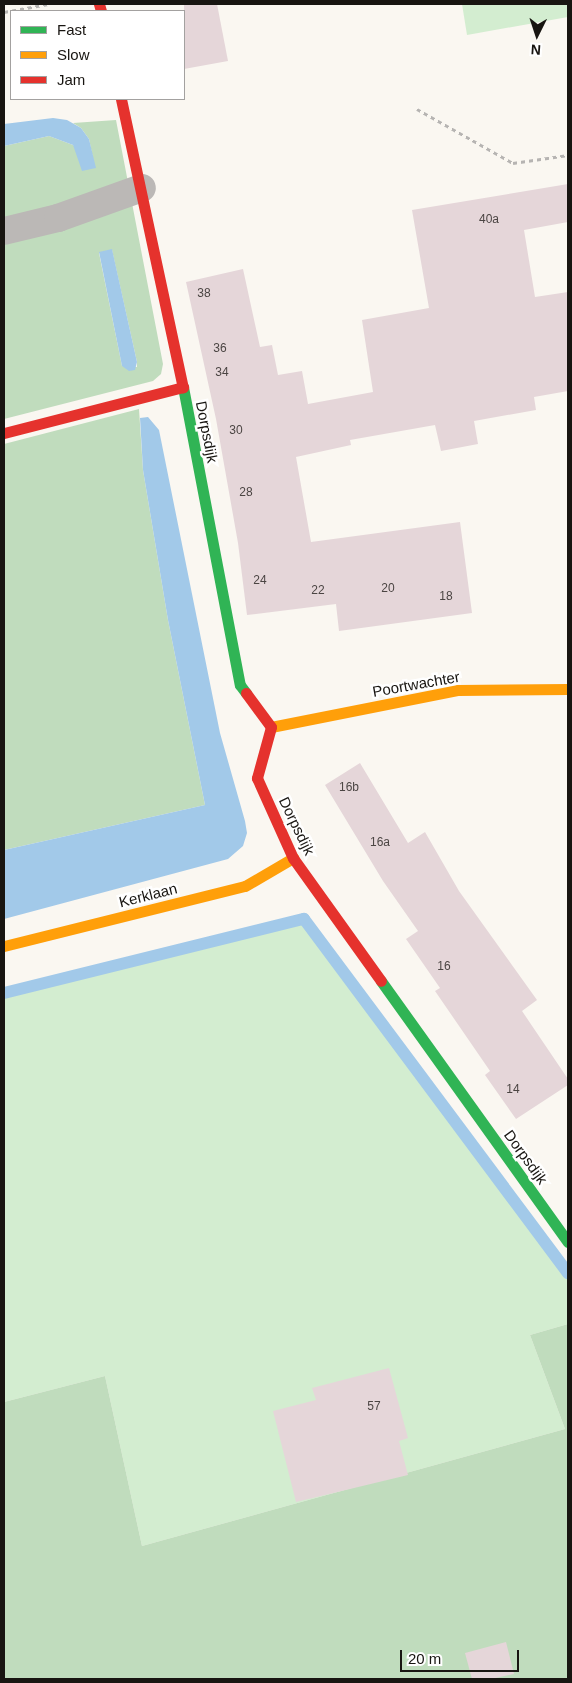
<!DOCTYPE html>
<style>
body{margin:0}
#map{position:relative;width:572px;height:1683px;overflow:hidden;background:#faf7f1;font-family:Arial,sans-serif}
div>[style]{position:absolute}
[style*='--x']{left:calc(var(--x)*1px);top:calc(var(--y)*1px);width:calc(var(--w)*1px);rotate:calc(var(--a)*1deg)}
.green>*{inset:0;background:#d3edd0}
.forest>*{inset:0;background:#c0dcbd}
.water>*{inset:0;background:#a2c9e9}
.stream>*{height:12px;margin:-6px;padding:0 6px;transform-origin:6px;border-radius:6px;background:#a2c9e9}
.building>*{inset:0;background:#e5d6d9}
.path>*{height:3px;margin-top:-1.5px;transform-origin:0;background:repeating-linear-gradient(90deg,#b6b4b2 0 4px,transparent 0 8px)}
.street>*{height:28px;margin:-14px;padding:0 14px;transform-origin:14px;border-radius:14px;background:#bbb8b6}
.fast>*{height:11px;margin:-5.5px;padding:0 5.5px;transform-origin:5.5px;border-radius:5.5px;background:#30b455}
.slow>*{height:11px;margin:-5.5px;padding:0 5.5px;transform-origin:5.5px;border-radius:5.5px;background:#ff9f0a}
.jam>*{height:11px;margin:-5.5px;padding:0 5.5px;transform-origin:5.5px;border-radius:5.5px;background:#e5322d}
span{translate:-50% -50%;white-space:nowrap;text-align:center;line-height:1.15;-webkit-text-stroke:5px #fff;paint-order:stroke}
.number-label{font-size:12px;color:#4b4543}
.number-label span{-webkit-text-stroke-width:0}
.street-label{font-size:15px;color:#181511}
.frame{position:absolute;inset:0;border:5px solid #181511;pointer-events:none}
.legend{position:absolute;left:10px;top:10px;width:175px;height:90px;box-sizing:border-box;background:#fff;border:1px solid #a3a1a0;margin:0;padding:6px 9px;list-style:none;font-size:15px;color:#181511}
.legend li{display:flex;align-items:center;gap:10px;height:25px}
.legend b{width:25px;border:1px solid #a3a1a0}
.north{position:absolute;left:512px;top:10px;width:50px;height:50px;-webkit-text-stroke:4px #fff;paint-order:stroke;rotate:184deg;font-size:14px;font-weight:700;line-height:20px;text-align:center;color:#181511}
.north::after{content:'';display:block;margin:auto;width:18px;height:22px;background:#181511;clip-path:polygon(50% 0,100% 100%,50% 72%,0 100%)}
.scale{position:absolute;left:400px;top:1650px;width:119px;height:22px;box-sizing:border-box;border:2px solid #181511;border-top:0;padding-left:6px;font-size:15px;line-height:18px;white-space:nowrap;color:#181511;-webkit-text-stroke:4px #fff;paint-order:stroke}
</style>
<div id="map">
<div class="green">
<div style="clip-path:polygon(462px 4px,568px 4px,568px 17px,467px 35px)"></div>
<div style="clip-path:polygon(304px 919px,568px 1273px,568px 1324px,530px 1335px,565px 1429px,142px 1546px,105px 1376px,4px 1402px,4px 997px)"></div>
</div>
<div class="forest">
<div style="clip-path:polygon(evenodd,116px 120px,163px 364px,161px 374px,153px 381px,4px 419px,4px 146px,49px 136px,73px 145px,95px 168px,89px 139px,81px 128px,73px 123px,116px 120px,112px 250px,137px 362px,137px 367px,122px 366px,99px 253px,112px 250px)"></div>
<div style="clip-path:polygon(139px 409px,143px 470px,168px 620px,205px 805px,4px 850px,4px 444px)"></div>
<div style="clip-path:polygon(568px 1324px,568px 1679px,4px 1679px,4px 1402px,105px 1376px,142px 1546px,565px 1429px,530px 1335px)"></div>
</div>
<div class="water">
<div style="clip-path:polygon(53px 118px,67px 120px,81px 128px,89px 139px,96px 168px,82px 171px,73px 145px,49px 136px,4px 146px,4px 124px)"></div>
<div style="clip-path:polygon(112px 249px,137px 362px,135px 370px,129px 371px,122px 366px,99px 252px)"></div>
<div style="clip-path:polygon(148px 417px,159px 430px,220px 733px,245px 821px,247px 833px,243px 846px,228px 859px,4px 919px,4px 850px,205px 805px,168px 620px,143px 470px,140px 418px)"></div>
</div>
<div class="stream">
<div style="--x:4;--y:993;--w:309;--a:-13.9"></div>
<div style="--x:304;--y:919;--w:442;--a:53.3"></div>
</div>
<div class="building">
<div style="clip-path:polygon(184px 4px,217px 4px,228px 61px,184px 69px)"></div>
<div style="clip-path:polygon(568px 184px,568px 222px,524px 230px,535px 297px,568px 292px,568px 391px,534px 397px,536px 410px,474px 421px,478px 444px,441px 451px,435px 425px,350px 440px,351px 445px,296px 457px,311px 542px,460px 522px,472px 613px,339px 631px,336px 604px,247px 615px,238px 543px,216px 419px,186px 282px,243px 269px,260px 347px,272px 345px,278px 375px,302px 371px,308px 404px,373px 392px,362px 320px,429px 308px,412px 210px)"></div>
<div style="clip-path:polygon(360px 763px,408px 843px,425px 832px,459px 891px,537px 1000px,522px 1011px,568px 1079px,568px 1085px,516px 1119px,485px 1075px,490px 1071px,435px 991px,440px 988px,406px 939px,418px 931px,383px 881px,325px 785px)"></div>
<div style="clip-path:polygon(389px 1368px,408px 1438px,399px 1441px,408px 1475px,296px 1502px,273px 1411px,316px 1400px,312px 1388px)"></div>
<div style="clip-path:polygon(506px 1642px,514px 1674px,491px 1679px,472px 1679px,465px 1653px)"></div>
</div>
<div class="path">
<div style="--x:4;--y:12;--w:45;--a:-10.3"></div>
<div style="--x:417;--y:109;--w:110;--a:29.4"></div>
<div style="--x:513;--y:163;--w:56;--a:-8.3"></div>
</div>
<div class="street">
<div style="--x:4;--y:231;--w:56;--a:-13.5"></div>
<div style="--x:58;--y:218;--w:89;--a:-19.7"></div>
</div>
<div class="fast">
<div style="--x:183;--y:387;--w:303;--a:79.2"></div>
<div style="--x:240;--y:685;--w:10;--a:53"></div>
<div style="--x:381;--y:981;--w:321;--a:54.4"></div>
</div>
<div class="slow">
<div style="--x:271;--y:727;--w:191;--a:-11.2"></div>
<div style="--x:458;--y:690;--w:110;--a:-0.5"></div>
<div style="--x:4;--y:946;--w:248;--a:-14"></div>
<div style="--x:245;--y:886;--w:56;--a:-30.3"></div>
</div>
<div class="jam">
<div style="--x:99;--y:4;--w:7;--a:74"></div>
<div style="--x:121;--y:99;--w:295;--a:77.9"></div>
<div style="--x:4;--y:433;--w:185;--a:-14.4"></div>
<div style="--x:246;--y:693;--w:42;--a:53.7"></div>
<div style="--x:271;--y:727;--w:53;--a:105.4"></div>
<div style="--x:257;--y:778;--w:88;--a:65.8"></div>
<div style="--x:293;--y:858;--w:151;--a:54.4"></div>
</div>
<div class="number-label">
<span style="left:489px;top:220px">40a</span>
<span style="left:204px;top:294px">38</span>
<span style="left:220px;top:349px">36</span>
<span style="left:222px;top:373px">34</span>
<span style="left:236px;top:431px">30</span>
<span style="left:246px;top:493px">28</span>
<span style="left:260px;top:581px">24</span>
<span style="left:388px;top:589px">20</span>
<span style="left:318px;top:591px">22</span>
<span style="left:446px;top:597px">18</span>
<span style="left:349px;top:788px">16b</span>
<span style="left:380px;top:843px">16a</span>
<span style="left:444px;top:967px">16</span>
<span style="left:513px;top:1090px">14</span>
<span style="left:374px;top:1407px">57</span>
</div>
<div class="street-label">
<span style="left:207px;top:432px;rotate:79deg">Dorpsdijk</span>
<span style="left:416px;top:684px;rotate:-10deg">Poortwachter</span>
<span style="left:297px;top:826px;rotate:64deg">Dorpsdijk</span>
<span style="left:148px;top:895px;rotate:-14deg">Kerklaan</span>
<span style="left:526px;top:1157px;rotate:54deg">Dorpsdijk</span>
</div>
<div class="frame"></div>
<ul class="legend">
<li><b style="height:6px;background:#30b455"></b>Fast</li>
<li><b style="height:6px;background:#ff9f0a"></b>Slow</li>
<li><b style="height:6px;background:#e5322d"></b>Jam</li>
</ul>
<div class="north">N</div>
<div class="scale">20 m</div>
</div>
